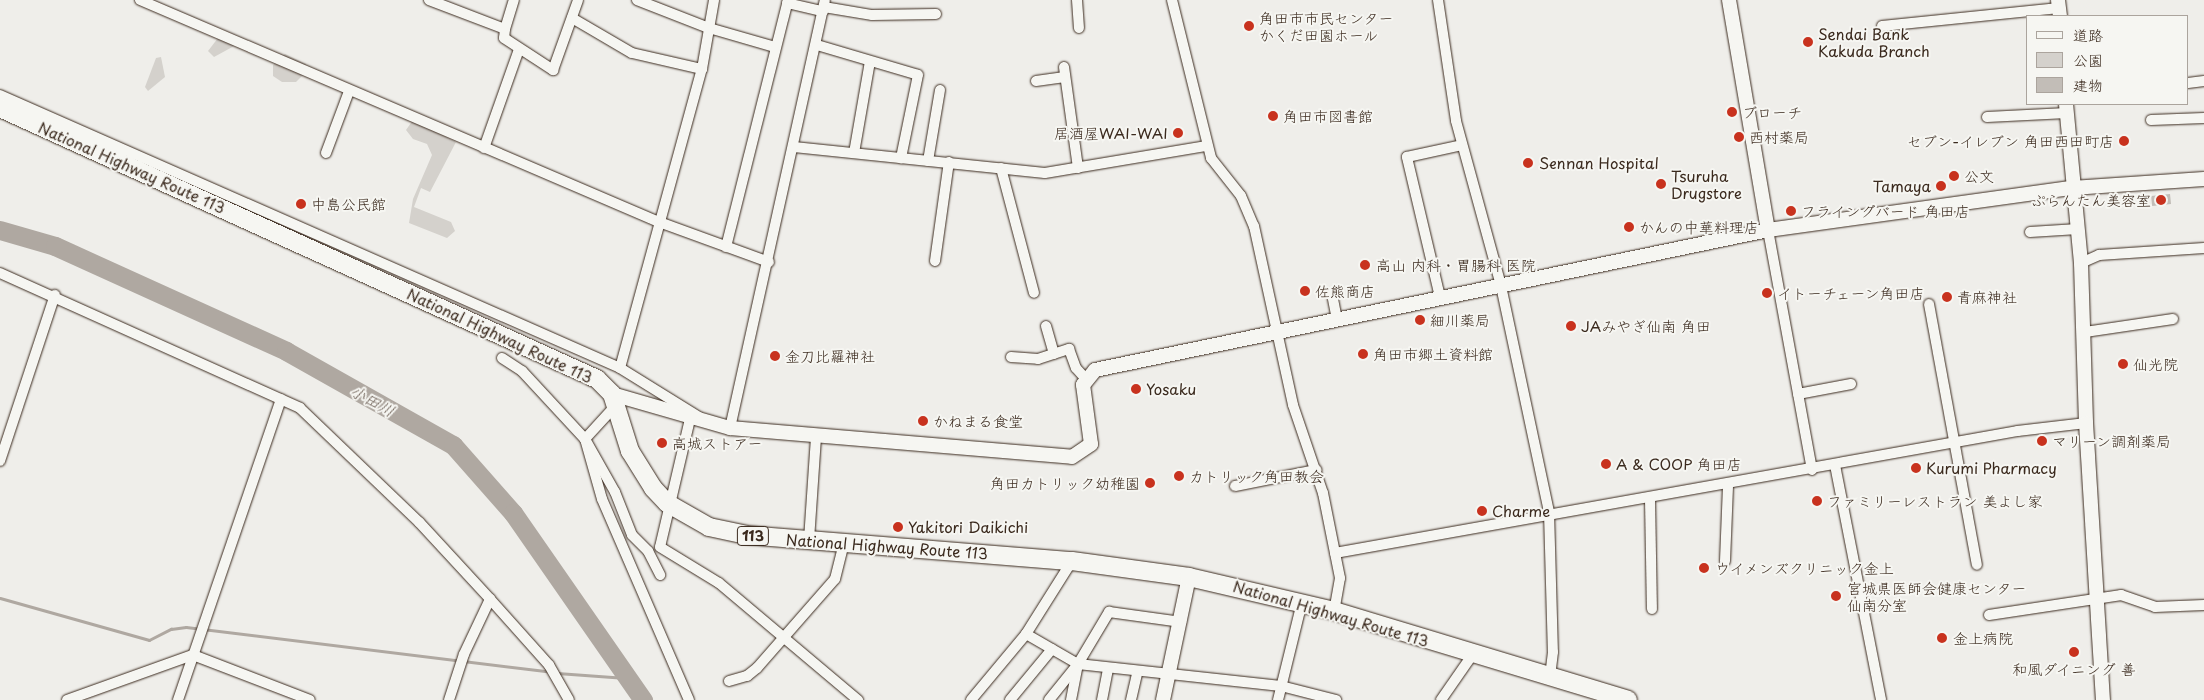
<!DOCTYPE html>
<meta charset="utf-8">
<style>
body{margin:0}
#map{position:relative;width:2204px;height:700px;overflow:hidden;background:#efeeea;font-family:"Playpen Sans","Klee One",sans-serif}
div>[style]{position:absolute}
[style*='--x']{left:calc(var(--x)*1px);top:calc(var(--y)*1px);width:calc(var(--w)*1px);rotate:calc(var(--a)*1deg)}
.green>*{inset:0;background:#d4d1cc}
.stream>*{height:3px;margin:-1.5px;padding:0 1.5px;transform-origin:1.5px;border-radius:1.5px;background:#afa8a1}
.river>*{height:19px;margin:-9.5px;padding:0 9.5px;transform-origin:9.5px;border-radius:9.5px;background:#afa8a1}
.building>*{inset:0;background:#c2bdb7;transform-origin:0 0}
.roads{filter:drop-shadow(0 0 1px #3b2a1e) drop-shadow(0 0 1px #3b2a1e)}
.minor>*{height:10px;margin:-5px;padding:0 5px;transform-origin:5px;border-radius:5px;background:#f6f6f2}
.tertiary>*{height:14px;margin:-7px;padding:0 7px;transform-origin:7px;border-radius:7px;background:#f6f6f2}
.trunk>*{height:18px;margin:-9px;padding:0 9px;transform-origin:9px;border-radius:9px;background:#f6f6f2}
.dots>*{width:14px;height:14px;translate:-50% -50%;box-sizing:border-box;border:2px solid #f6f6f2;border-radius:50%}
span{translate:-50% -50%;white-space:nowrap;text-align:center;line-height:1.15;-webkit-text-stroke:4px #f6f6f2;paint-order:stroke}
.shield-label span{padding:1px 4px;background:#f6f6f2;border:1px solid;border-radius:4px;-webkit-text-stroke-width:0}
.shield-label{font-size:14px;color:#3b2a1e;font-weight:700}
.poi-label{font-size:15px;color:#3b2a1e}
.left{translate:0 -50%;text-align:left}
.right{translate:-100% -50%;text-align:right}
.street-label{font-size:15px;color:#3b2a1e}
.water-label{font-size:16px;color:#64564c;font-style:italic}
.legend{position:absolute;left:2026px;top:15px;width:162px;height:90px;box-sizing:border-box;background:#f6f6f2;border:1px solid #aba49d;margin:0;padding:6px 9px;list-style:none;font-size:15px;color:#3b2a1e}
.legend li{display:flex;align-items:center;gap:10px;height:25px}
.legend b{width:25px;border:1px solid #aba49d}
</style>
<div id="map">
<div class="green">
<div style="clip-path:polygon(218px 38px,236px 45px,214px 57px,208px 51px)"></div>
<div style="clip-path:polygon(285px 54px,306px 64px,303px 75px,296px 82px,282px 82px,273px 76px,273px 65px)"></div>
<div style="clip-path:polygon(161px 57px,165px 77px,148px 91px,145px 87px,156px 58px)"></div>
<div style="clip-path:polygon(413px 120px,456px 142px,430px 192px,421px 188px,414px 207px,451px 222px,455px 231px,447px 238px,409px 223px,413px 199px,432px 155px,427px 144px,413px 139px,406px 130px)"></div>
</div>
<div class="stream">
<div style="--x:0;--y:598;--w:155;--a:15.7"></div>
<div style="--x:149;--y:640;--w:25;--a:-27"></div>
<div style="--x:171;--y:629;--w:15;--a:-8"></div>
<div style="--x:186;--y:627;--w:368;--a:7"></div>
<div style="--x:557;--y:673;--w:69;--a:4.1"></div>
</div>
<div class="river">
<div style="--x:0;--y:230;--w:57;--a:16.2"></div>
<div style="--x:55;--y:246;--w:254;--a:24.4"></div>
<div style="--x:286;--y:351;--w:192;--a:29.4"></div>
<div style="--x:453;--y:445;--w:91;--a:48.6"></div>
<div style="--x:513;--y:513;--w:228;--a:55.2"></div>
</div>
<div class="building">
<div style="left:2170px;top:194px;width:10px;height:19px;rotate:84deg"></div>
</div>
<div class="roads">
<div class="minor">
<div style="--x:140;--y:0;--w:564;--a:23.16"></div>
<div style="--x:659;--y:222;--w:117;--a:20"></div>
<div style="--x:429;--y:0;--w:81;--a:20.9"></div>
<div style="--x:505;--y:29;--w:30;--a:-73"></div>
<div style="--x:637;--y:0;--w:77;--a:21.3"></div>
<div style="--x:709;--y:28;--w:69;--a:16.1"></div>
<div style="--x:1077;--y:0;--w:28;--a:86"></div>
<div style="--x:1172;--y:0;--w:163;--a:76.1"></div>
<div style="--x:1211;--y:158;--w:48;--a:51.7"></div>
<div style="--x:1241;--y:196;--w:33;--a:67"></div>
<div style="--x:1254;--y:226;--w:183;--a:77.7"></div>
<div style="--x:1293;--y:405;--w:93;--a:71.2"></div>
<div style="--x:1323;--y:493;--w:87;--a:78.7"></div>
<div style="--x:1340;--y:578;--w:34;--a:100"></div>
<div style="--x:1438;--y:0;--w:122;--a:81.5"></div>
<div style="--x:1456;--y:121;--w:171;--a:74.7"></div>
<div style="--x:1501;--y:286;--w:231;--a:78"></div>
<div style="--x:1549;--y:512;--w:140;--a:88.4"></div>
<div style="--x:1553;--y:652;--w:25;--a:97"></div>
<div style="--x:787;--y:3;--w:37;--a:13"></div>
<div style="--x:824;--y:7;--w:49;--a:9.5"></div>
<div style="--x:872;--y:15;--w:64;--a:-0.9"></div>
<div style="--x:572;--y:18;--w:69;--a:30.3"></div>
<div style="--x:632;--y:53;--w:72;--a:12.9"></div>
<div style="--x:1882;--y:26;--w:178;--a:-5.8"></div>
<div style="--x:505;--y:29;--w:9;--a:96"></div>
<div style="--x:504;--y:38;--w:59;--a:33.1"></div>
<div style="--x:553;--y:70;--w:74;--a:-70.3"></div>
<div style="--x:817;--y:45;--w:105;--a:16.5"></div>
<div style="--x:918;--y:75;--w:85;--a:101.6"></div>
<div style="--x:1064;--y:67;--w:102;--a:82.1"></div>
<div style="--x:1036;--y:81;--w:29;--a:-8"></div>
<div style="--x:2188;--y:83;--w:16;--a:-7"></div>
<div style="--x:0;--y:95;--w:677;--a:23.76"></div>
<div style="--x:620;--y:368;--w:93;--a:31.8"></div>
<div style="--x:1987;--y:117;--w:80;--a:-2.9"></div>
<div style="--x:2151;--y:120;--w:53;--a:-2.2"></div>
<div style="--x:794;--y:147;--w:252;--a:5.9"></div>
<div style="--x:1045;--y:173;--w:164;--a:-9.5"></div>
<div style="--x:484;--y:148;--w:105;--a:-70.5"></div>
<div style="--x:326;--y:153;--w:66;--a:-69.6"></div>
<div style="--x:854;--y:153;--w:93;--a:-80.1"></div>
<div style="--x:928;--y:161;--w:72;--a:-80.4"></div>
<div style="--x:1001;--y:168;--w:129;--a:75.2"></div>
<div style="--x:1768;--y:230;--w:244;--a:79.6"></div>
<div style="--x:2030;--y:232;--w:48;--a:-3.6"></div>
<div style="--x:726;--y:247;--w:255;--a:-75.9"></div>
<div style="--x:935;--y:261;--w:100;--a:-82"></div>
<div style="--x:2081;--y:263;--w:20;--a:-24"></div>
<div style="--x:2099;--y:255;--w:105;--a:-3.8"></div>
<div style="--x:0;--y:273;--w:329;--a:24.2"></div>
<div style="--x:300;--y:408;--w:165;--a:43.8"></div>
<div style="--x:419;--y:522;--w:105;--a:47.3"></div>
<div style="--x:490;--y:599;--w:89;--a:48.2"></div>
<div style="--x:549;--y:665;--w:40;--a:60.3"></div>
<div style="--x:1332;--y:294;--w:25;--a:79"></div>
<div style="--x:1440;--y:297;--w:144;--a:-103.3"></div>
<div style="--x:1407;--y:157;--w:56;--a:-12.3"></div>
<div style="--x:1929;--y:304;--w:265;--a:79.6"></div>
<div style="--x:1046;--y:326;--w:29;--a:74"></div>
<div style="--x:2085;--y:332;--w:89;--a:-8.4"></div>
<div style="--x:1011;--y:357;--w:27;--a:4"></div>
<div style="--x:1038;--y:359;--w:33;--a:-18"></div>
<div style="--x:1069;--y:349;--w:20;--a:70"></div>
<div style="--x:1076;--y:368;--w:13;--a:48"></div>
<div style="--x:502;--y:358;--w:24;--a:33"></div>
<div style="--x:522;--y:371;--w:93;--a:47.2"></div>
<div style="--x:585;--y:439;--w:61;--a:60.5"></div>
<div style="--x:615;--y:492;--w:46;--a:68.4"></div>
<div style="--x:632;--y:535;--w:23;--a:45"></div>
<div style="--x:648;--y:551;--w:27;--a:63"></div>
<div style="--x:620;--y:368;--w:310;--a:-74.7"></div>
<div style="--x:702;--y:69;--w:70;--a:-80.1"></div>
<div style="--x:1798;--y:394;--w:54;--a:-10.7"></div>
<div style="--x:690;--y:419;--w:131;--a:103.2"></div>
<div style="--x:660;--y:547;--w:69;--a:31.4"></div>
<div style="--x:719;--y:583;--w:182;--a:40.1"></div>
<div style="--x:730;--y:428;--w:438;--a:-77.5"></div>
<div style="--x:585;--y:439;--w:62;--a:74.2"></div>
<div style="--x:602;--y:499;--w:219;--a:66.6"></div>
<div style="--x:585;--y:439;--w:46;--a:-47.6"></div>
<div style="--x:0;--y:461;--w:175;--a:-71.7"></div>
<div style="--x:1835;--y:465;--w:239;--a:78.9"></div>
<div style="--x:1235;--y:486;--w:83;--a:-11.2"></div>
<div style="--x:1650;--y:499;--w:110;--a:89"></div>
<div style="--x:809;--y:540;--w:104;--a:-86.1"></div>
<div style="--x:1335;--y:553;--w:694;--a:-10.13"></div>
<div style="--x:2018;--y:431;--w:68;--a:-6.7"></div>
<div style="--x:1725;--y:561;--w:76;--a:-87.7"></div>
<div style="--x:1989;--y:615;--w:134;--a:-8.6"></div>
<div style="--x:2121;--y:595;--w:36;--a:19"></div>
<div style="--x:2155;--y:607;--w:49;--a:-2.3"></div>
<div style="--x:1026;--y:634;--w:60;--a:30"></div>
<div style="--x:1078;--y:664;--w:204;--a:6.2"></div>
<div style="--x:1281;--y:686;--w:57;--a:14.3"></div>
<div style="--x:729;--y:681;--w:19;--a:-16"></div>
<div style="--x:747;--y:676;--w:13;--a:-39"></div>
<div style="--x:757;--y:668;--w:118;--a:-48.8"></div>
<div style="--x:835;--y:579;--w:37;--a:-76"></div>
<div style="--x:67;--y:700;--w:134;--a:-19.7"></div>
<div style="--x:193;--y:655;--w:125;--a:21"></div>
<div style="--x:178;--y:700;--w:318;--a:-71.1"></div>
<div style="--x:449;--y:700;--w:48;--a:-71.9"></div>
<div style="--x:464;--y:654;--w:61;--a:-64.7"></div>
<div style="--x:971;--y:700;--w:86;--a:-50.2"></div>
<div style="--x:1026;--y:634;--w:86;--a:-57.8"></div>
<div style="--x:1010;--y:700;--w:66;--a:-50.5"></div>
<div style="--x:1049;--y:700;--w:46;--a:-51.1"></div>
<div style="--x:1078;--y:664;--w:61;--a:-59.2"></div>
<div style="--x:1109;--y:612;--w:73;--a:7.9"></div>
<div style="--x:1071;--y:700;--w:33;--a:-79"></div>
<div style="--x:1102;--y:700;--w:32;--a:-79"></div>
<div style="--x:1131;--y:700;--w:28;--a:-77"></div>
<div style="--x:1278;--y:700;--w:101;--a:-76.2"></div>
<div style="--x:1441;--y:700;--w:56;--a:-55.2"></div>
</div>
<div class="tertiary">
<div style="--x:1729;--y:0;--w:233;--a:80.4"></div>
<div style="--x:2058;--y:0;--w:16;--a:83"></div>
<div style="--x:2066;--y:104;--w:160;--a:84.6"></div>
<div style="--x:2081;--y:263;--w:160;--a:88.2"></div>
<div style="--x:2086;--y:423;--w:278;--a:86.5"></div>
<div style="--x:612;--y:394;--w:123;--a:16.1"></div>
<div style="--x:730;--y:428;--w:343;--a:4.8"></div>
<div style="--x:1072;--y:457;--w:23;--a:-34"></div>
<div style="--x:1091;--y:444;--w:60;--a:-97.7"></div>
<div style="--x:1083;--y:385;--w:19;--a:-51"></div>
<div style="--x:1095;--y:370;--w:687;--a:-11.75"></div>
<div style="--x:1768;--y:230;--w:307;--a:-7.9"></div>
<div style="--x:2072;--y:188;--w:132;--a:-3.9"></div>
<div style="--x:1163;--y:700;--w:126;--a:-78.1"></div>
</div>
<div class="trunk">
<div style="--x:0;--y:108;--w:656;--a:24.42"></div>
<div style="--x:597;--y:379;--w:21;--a:45"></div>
<div style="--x:612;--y:394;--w:60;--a:72.5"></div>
<div style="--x:630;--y:451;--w:44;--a:58.1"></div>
<div style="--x:653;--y:488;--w:21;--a:47"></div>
<div style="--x:667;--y:503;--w:48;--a:29.7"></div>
<div style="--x:709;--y:527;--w:38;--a:12"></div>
<div style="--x:746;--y:535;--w:327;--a:4.6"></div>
<div style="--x:1072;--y:561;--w:118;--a:7.8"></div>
<div style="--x:1189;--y:577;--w:149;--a:13.2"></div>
<div style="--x:1334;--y:611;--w:307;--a:16.8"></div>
</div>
</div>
<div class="dots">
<div style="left:1249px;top:26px;background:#c8321e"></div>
<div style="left:1808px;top:42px;background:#c8321e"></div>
<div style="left:1732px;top:112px;background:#c8321e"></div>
<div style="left:1273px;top:116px;background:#c8321e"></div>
<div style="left:1178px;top:133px;background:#c8321e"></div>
<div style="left:1739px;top:137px;background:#c8321e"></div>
<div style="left:2124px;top:141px;background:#c8321e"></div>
<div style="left:1528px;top:163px;background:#c8321e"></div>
<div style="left:1954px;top:176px;background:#c8321e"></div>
<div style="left:1661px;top:184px;background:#c8321e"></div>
<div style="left:1941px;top:186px;background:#c8321e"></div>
<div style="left:2161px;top:200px;background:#c8321e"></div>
<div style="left:301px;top:204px;background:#c8321e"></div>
<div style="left:1791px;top:211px;background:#c8321e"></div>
<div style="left:1629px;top:227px;background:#c8321e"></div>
<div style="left:1365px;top:265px;background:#c8321e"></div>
<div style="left:1305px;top:291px;background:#c8321e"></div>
<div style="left:1767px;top:293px;background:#c8321e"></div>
<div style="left:1947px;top:297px;background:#c8321e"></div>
<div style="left:1420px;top:320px;background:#c8321e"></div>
<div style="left:1571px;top:326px;background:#c8321e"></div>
<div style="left:1363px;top:354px;background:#c8321e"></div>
<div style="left:775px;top:356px;background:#c8321e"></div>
<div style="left:2123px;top:364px;background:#c8321e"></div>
<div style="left:1136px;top:389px;background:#c8321e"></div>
<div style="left:923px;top:421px;background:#c8321e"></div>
<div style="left:2042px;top:441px;background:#c8321e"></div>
<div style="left:662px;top:443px;background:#c8321e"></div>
<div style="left:1606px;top:464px;background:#c8321e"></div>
<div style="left:1916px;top:468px;background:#c8321e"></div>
<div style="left:1179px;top:476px;background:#c8321e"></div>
<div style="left:1150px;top:483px;background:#c8321e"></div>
<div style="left:1817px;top:501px;background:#c8321e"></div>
<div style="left:1482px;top:511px;background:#c8321e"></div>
<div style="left:898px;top:527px;background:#c8321e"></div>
<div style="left:1704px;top:568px;background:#c8321e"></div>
<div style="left:1836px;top:596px;background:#c8321e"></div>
<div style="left:1942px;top:638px;background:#c8321e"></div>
<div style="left:2074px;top:652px;background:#c8321e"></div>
</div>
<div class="shield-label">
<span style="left:753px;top:536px">113</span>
</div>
<div class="poi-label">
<span class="left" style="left:1259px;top:26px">角田市市民センター<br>かくだ田園ホール</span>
<span class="left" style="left:1818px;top:42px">Sendai Bank<br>Kakuda Branch</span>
<span class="left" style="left:1742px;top:112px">ブローチ</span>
<span class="left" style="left:1283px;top:116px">角田市図書館</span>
<span class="right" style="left:1168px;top:133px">居酒屋WAI-WAI</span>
<span class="left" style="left:1749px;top:137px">西村薬局</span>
<span class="right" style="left:2114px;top:141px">セブン-イレブン 角田西田町店</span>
<span class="left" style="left:1539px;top:163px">Sennan Hospital</span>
<span class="left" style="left:1671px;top:184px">Tsuruha<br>Drugstore</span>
<span class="left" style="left:1964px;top:176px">公文</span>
<span class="right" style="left:1931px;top:186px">Tamaya</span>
<span class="right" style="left:2151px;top:200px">ぷらんたん美容室</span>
<span class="left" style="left:311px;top:204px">中島公民館</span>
<span class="left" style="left:1801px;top:211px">フライングバード 角田店</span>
<span class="left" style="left:1639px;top:227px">かんの中華料理店</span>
<span class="left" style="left:1376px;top:265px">高山 内科・胃腸科 医院</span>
<span class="left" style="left:1315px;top:291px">佐熊商店</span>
<span class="left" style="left:1777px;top:293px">イトーチェーン角田店</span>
<span class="left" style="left:1957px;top:297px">青麻神社</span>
<span class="left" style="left:1430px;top:320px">細川薬局</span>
<span class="left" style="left:1581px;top:326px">JAみやぎ仙南 角田</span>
<span class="left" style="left:1373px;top:354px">角田市郷土資料館</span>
<span class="left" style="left:785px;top:356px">金刀比羅神社</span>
<span class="left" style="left:2133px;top:364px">仙光院</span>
<span class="left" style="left:1146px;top:389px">Yosaku</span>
<span class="left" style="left:933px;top:421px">かねまる食堂</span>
<span class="left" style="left:2052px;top:441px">マリーン調剤薬局</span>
<span class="left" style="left:672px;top:443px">高城ストアー</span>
<span class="left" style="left:1616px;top:464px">A &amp; COOP 角田店</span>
<span class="left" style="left:1926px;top:468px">Kurumi Pharmacy</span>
<span class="left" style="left:1189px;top:476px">カトリック角田教会</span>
<span class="right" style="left:1140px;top:483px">角田カトリック幼稚園</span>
<span class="left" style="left:1827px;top:501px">ファミリーレストラン 美よし家</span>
<span class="left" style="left:1492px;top:511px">Charme</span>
<span class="left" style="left:908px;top:527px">Yakitori Daikichi</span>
<span class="left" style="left:1715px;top:568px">ウイメンズクリニック金上</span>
<span class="left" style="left:1847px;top:596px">宮城県医師会健康センター<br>仙南分室</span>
<span class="left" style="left:1953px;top:638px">金上病院</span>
<span style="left:2074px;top:669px">和風ダイニング 善</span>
</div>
<div class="street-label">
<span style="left:132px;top:167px;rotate:24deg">National Highway Route 113</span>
<span style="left:500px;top:335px;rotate:25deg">National Highway Route 113</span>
<span style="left:887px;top:546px;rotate:4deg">National Highway Route 113</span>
<span style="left:1331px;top:613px;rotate:16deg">National Highway Route 113</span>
</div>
<div class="water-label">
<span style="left:373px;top:400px;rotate:29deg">小田川</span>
</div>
<ul class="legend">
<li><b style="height:6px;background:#f6f6f2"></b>道路</li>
<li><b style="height:14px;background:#d4d1cc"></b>公園</li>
<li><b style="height:14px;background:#c2bdb7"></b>建物</li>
</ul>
</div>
